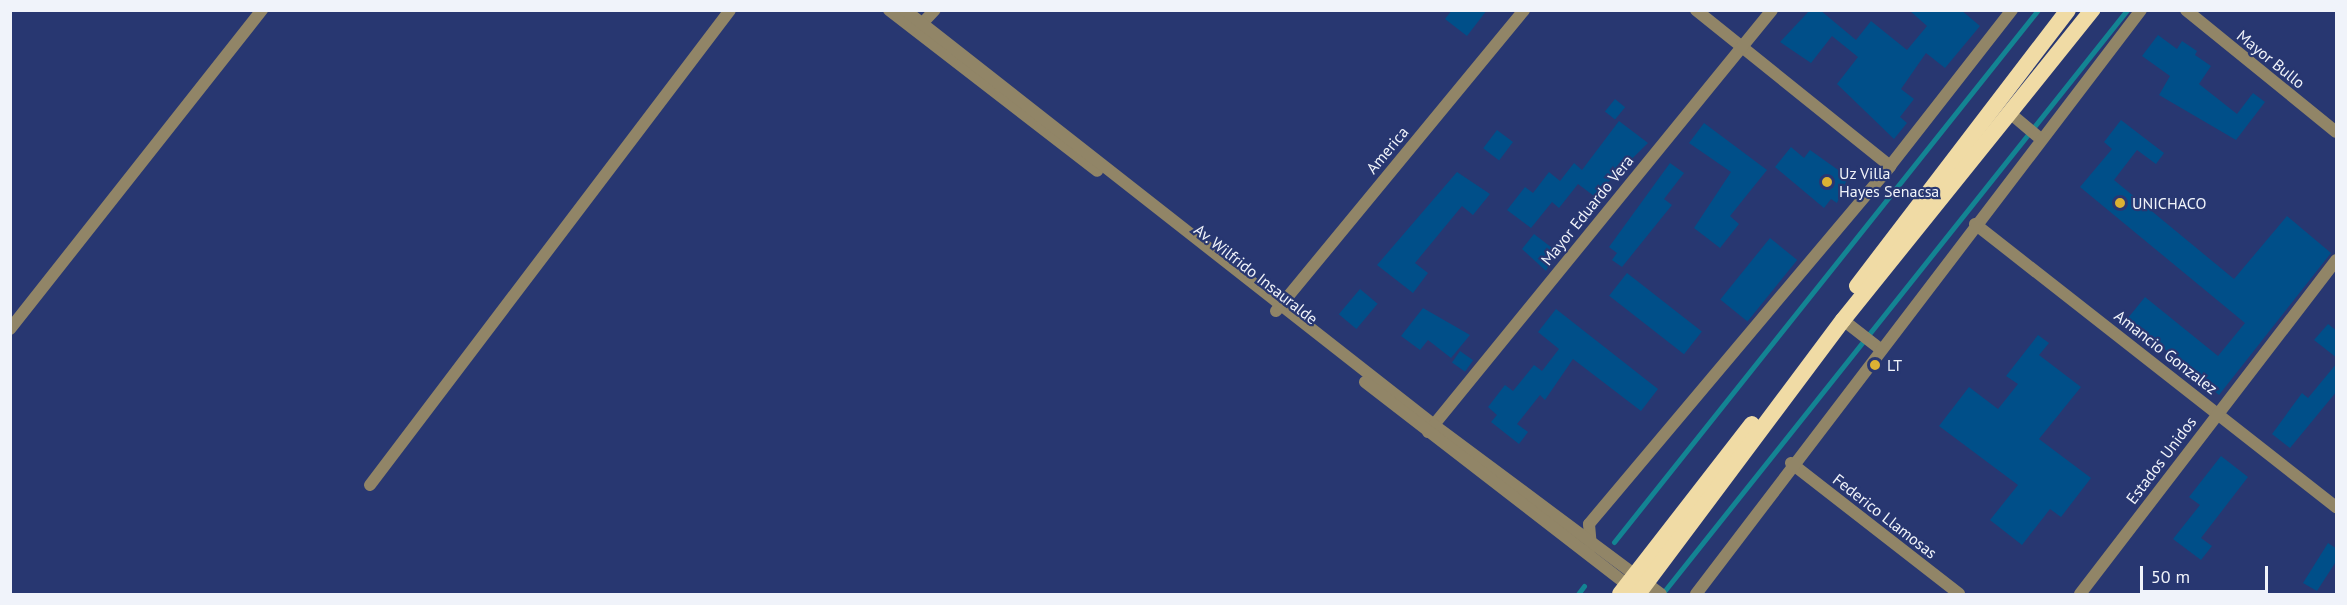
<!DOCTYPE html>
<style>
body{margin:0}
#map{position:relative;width:2347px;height:605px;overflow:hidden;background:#283771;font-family:"PT Sans",sans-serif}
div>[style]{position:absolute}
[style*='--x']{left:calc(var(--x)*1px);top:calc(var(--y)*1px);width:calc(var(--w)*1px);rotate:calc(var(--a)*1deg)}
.stream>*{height:5px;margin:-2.5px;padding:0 2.5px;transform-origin:2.5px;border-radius:2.5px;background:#138493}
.building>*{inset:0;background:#004f89;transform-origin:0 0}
.pedestrian>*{height:12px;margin:-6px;padding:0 6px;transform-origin:6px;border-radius:6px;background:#918567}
.minor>*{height:12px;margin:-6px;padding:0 6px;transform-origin:6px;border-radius:6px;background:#918567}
.tertiary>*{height:12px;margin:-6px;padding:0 6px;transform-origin:6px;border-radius:6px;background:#918567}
.trunk>*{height:16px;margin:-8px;padding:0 8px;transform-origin:8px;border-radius:8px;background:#f0dba5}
.dots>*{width:16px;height:16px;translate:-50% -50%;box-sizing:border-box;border:3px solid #283771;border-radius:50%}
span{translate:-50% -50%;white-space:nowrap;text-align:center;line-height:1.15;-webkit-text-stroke:4.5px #283771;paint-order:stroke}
.street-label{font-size:16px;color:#f0f3fa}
.poi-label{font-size:16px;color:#f0f3fa}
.left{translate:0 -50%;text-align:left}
.frame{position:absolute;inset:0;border:12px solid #f0f3fa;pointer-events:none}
.scale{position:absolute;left:2140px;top:566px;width:128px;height:27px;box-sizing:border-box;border:3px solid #f0f3fa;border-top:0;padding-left:8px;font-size:18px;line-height:21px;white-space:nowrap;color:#f0f3fa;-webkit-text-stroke:4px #283771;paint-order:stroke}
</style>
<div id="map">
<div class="stream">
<div style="--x:1614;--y:542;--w:680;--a:-51.45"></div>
<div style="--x:1578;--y:594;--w:10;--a:-53"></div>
<div style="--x:1662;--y:594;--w:747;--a:-51.47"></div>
</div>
<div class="building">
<div style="clip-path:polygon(1452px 10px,1487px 10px,1467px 36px,1445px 19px)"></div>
<div style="clip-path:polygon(1810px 10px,1820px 10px,1856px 40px,1871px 21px,1907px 50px,1927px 26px,1909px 10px,1961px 10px,1980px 26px,1945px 68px,1926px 53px,1901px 89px,1914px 99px,1900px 117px,1907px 123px,1894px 139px,1837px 84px,1858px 57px,1832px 36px,1811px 63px,1780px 42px)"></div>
<div style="clip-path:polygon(2158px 35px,2177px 49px,2182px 41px,2197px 51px,2195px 55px,2211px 66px,2199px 84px,2237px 114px,2253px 93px,2265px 102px,2236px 140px,2159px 95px,2170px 76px,2142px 56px)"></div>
<div style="left:1615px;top:99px;width:13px;height:16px;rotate:39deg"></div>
<div style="clip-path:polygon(2121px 120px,2164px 153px,2156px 164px,2137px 150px,2114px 180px,2234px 279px,2287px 216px,2331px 253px,2219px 395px,2128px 318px,2145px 297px,2218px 356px,2245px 323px,2080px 187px,2112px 149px,2104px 142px)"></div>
<div style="clip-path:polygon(1619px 121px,1648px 143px,1594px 196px,1578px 184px,1559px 208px,1552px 202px,1531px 228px,1507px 210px,1525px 187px,1533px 193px,1549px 172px,1560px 181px,1574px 163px,1582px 170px)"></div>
<div style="clip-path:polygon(1704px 123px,1767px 170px,1730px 216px,1739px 224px,1720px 248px,1694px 228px,1731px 172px,1689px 143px)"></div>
<div style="left:1497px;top:130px;width:20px;height:23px;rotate:37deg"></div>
<div style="clip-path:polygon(1791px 147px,1804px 158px,1810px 150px,1848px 177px,1837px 203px,1831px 199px,1824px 208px,1775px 167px)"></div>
<div style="clip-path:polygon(1670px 163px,1684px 173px,1664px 199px,1672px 205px,1622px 267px,1612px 260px,1617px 253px,1609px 247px)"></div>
<div style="clip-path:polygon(1457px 172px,1490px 194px,1473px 215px,1462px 206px,1415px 263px,1428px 273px,1413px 293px,1377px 265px)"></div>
<div style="clip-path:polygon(1534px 234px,1556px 251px,1546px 271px,1522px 249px)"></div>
<div style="left:1770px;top:238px;width:35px;height:79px;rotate:39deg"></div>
<div style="left:1627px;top:273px;width:95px;height:29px;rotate:38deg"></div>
<div style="left:1360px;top:289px;width:23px;height:33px;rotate:40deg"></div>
<div style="clip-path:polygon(1423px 308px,1470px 335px,1451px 358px,1428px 340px,1420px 350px,1401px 336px)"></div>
<div style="clip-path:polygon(1556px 309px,1658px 389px,1641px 411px,1573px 359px,1545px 400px,1540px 395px,1517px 424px,1528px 432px,1519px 444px,1491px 422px,1497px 415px,1488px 407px,1505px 385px,1513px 391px,1534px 365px,1542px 371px,1559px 349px,1538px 332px)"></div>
<div style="clip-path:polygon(2328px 324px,2337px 331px,2337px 358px,2314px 340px)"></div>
<div style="clip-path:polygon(2038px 335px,2049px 343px,2039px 355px,2081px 387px,2039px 439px,2091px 478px,2061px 517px,2050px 509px,2022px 545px,1990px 520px,2018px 485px,1939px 426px,1969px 387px,1998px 409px,2018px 384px,2006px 376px)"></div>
<div style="left:1460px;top:351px;width:16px;height:14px;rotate:35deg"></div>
<div style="clip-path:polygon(2337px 363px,2337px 391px,2290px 448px,2272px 434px,2302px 393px,2308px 398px)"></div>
<div style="clip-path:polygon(2221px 456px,2248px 477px,2201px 538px,2212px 546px,2201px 560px,2173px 539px,2200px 505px,2189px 497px)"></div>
<div style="clip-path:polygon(2328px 543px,2337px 549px,2337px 560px,2317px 591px,2303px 583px)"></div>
</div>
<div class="pedestrian">
<div style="--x:2011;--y:114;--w:39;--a:40"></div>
<div style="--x:1843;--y:320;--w:46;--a:37.9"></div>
</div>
<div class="minor">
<div style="--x:1696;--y:10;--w:249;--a:38.8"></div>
<div style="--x:2186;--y:10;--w:193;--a:39.1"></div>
<div style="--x:917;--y:29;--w:26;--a:-47"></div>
<div style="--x:1975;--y:224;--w:459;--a:38.1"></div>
<div style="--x:1276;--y:311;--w:390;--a:-50.5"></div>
<div style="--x:10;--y:329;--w:407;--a:-51.7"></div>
<div style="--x:1428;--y:432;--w:544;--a:-50.81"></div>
<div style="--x:1791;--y:463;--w:213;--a:37.9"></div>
<div style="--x:370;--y:485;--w:596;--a:-52.84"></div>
<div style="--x:1591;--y:547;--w:23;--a:-95"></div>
<div style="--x:1589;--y:524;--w:468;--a:-49.9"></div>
<div style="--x:1890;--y:166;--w:198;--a:-52"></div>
<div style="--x:1696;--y:594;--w:734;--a:-52.69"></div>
<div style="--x:2080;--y:594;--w:421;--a:-52.5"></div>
</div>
<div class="tertiary">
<div style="--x:889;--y:10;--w:263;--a:37.7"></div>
<div style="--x:905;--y:10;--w:672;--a:38.11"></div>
<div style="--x:1434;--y:425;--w:283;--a:36.7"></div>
<div style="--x:1365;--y:382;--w:340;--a:37.7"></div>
</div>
<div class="trunk">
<div style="--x:1857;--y:286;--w:347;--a:-52.6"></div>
<div style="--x:1620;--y:594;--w:215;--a:-52.2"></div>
<div style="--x:1638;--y:594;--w:342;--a:-53.2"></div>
<div style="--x:1843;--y:320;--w:398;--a:-51.2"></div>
</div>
<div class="dots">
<div style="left:1827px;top:182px;background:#dcb233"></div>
<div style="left:2120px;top:203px;background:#dcb233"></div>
<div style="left:1875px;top:365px;background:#dcb233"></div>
</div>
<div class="street-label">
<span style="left:2271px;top:59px;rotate:39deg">Mayor Bullo</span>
<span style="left:1387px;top:150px;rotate:-50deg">America</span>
<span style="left:1587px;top:210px;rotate:-51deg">Mayor Eduardo Vera</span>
<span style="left:1256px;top:274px;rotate:38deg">Av. Wilfrido Insauralde</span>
<span style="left:2166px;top:352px;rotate:38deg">Amancio Gonzalez</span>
<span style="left:2161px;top:460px;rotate:-53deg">Estados Unidos</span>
<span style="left:1885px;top:516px;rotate:38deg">Federico Llamosas</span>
</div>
<div class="poi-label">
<span class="left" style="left:1839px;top:182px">Uz Villa<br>Hayes Senacsa</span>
<span class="left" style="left:2132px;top:203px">UNICHACO</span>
<span class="left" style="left:1887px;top:365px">LT</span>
</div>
<div class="frame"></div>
<div class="scale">50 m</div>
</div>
